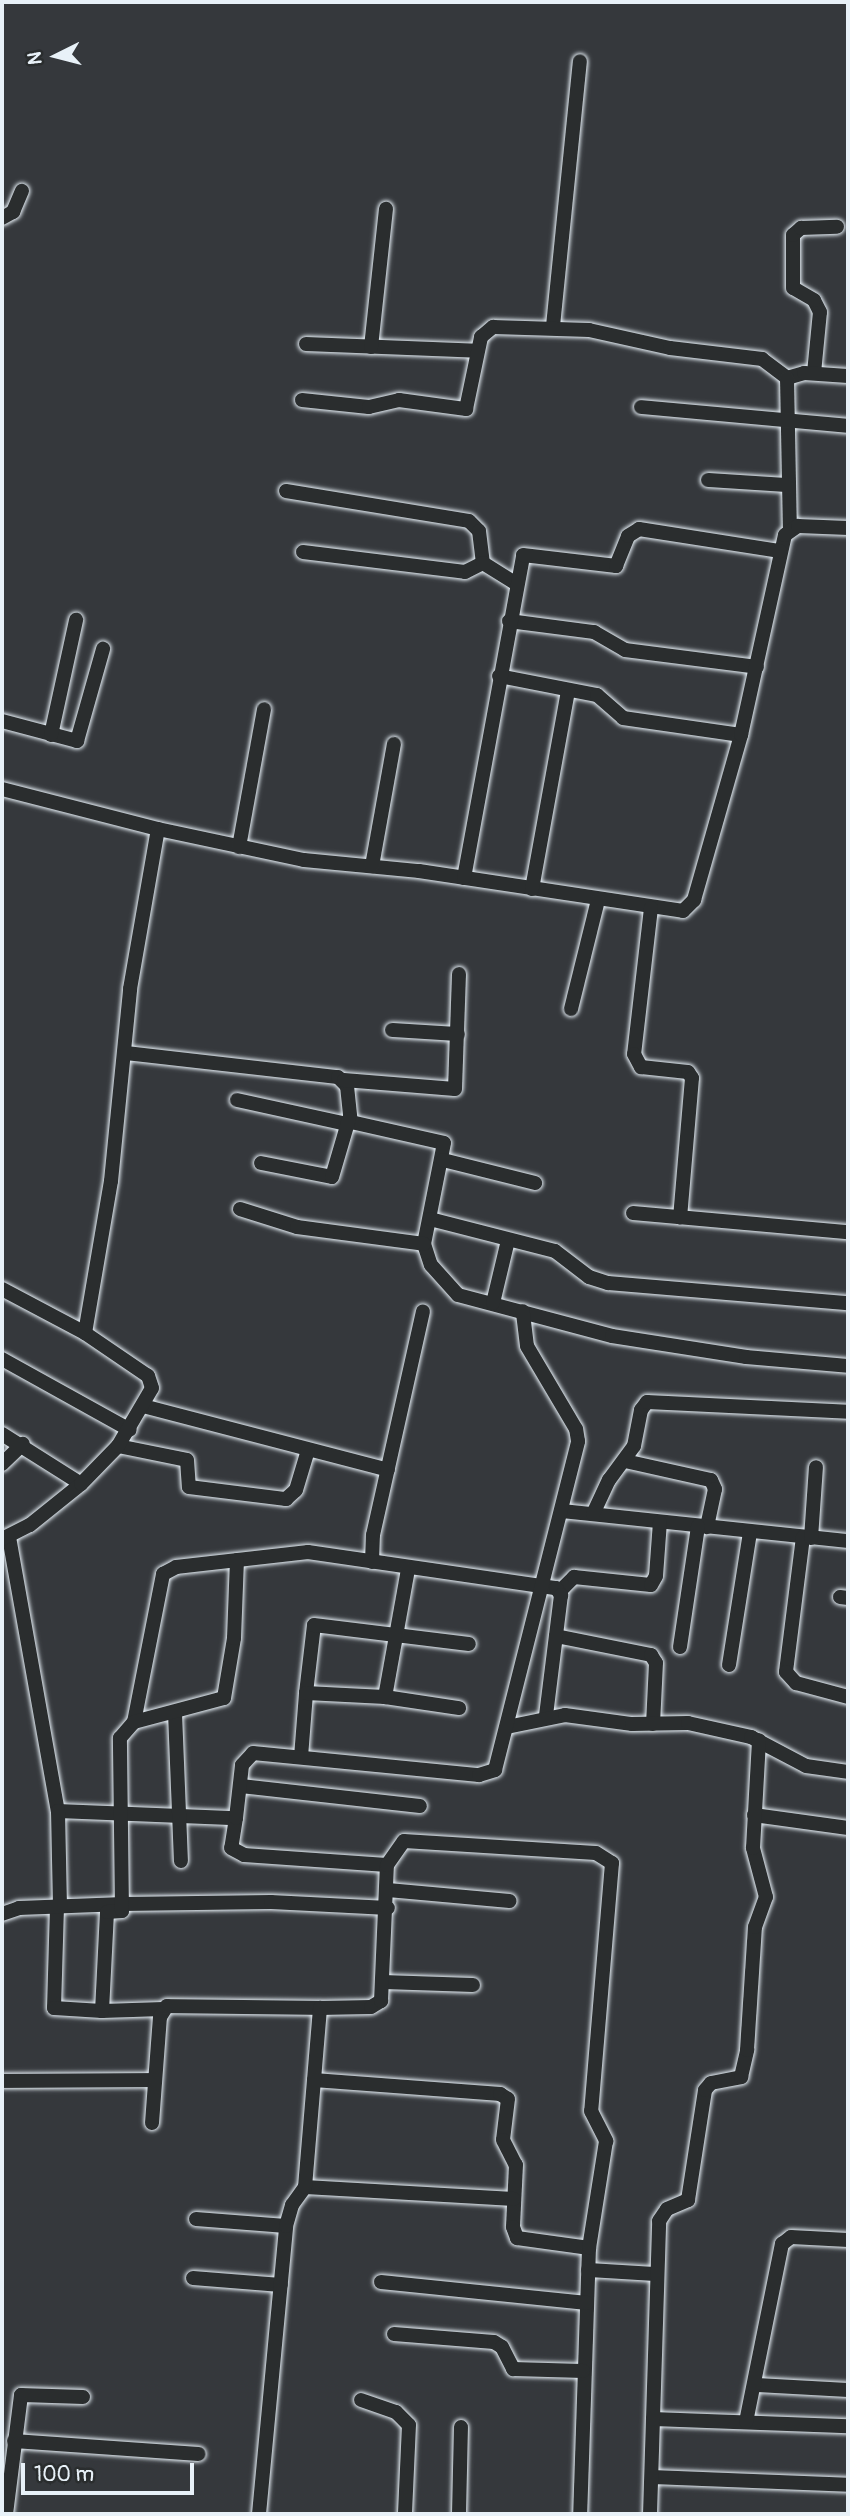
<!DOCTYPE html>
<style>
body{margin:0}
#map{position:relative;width:850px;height:2516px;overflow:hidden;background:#35383c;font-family:Pangolin,sans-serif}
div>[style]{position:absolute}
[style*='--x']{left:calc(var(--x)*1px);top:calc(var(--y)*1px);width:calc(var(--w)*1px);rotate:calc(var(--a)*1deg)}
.roads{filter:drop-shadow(0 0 2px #e8f1f8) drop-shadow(0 0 2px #e8f1f8)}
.street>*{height:14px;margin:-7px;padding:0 7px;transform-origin:7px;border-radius:7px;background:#2a2d2e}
span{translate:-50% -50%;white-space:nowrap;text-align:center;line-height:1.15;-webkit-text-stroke:7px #2a2d2e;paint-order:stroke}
.frame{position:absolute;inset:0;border:4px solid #e8f1f8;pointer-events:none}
.north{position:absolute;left:21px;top:21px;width:70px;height:70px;-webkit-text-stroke:5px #2a2d2e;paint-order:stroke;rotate:264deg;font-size:19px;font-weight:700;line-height:28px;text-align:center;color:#e8f1f8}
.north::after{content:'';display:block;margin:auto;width:24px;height:32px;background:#e8f1f8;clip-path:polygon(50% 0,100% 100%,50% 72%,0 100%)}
.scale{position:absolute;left:21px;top:2463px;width:173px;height:32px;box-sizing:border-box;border:4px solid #e8f1f8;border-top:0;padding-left:9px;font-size:21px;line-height:24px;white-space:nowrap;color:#e8f1f8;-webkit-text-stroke:5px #2a2d2e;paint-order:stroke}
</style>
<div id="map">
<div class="roads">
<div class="street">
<div style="--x:2;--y:218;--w:13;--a:-29"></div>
<div style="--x:13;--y:212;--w:23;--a:-67"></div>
<div style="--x:553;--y:326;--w:266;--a:-84.2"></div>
<div style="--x:306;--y:344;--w:171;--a:2.3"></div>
<div style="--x:371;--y:347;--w:139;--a:-83.8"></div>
<div style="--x:814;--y:373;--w:61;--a:-84.4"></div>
<div style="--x:820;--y:312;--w:13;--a:-117"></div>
<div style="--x:814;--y:300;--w:24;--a:-150"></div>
<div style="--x:793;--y:288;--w:53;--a:-90"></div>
<div style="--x:793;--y:235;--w:11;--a:-41"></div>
<div style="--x:801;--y:228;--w:36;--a:-2"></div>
<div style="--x:787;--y:378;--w:18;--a:-16"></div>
<div style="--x:804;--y:373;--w:44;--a:3.9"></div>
<div style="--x:302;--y:400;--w:67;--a:6"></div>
<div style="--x:369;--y:407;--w:31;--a:-13"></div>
<div style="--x:399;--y:400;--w:68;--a:7.7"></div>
<div style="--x:466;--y:409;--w:74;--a:-78.2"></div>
<div style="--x:481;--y:337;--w:16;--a:-40"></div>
<div style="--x:493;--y:327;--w:96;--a:1.8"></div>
<div style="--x:589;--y:330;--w:83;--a:12.5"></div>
<div style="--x:670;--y:348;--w:93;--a:6.8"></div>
<div style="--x:762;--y:359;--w:31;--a:37"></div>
<div style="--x:787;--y:378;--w:151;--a:88.9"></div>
<div style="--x:641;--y:407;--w:208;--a:5.2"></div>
<div style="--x:708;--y:480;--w:79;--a:3.6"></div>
<div style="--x:286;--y:491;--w:185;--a:9.3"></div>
<div style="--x:469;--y:521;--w:14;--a:45"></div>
<div style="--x:479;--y:531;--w:32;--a:83"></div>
<div style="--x:303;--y:552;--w:163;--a:7"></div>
<div style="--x:465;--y:572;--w:20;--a:-27"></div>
<div style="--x:483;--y:563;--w:38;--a:32"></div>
<div style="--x:509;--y:621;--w:86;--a:7.4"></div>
<div style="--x:594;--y:632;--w:36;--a:30"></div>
<div style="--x:625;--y:650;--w:133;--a:7.3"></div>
<div style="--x:499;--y:676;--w:100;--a:11"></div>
<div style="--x:597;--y:695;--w:35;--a:41"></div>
<div style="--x:623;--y:718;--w:119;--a:8.2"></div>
<div style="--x:2;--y:721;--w:78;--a:14.9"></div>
<div style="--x:77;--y:741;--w:96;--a:-74.2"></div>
<div style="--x:51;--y:735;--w:118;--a:-77.7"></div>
<div style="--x:2;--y:789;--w:161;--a:14.4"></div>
<div style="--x:158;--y:829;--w:149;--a:12"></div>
<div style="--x:304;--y:860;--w:116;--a:5.5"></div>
<div style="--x:419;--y:871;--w:267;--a:8.6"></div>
<div style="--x:683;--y:911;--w:16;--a:-45"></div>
<div style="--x:694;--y:900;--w:172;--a:-74.1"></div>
<div style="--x:741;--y:735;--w:205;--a:-77.6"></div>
<div style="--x:785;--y:535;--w:16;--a:-35"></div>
<div style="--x:798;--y:526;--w:50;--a:2.3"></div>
<div style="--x:239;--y:847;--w:140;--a:-79.7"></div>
<div style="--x:372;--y:866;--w:124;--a:-79.8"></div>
<div style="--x:464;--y:878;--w:328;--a:-79.6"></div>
<div style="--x:523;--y:555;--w:94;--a:6.7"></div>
<div style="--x:616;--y:566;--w:32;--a:-68"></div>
<div style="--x:628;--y:536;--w:13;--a:-32"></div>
<div style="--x:639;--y:529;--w:143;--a:8.9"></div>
<div style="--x:532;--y:889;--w:202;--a:-79.7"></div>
<div style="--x:651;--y:908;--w:147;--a:96.6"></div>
<div style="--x:634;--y:1054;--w:15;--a:62"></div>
<div style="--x:641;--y:1067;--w:47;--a:6.1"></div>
<div style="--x:688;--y:1072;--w:7;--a:56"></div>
<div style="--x:692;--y:1078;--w:140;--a:94.9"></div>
<div style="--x:571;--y:1009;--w:112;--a:-76.1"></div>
<div style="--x:392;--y:1030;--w:66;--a:3.5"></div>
<div style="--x:126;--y:1053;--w:213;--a:6.5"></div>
<div style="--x:338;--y:1077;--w:13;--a:45"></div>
<div style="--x:347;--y:1086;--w:36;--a:84"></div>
<div style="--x:351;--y:1122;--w:95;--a:12.7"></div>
<div style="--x:444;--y:1143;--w:103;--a:101.2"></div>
<div style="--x:424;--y:1244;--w:22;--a:72"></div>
<div style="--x:431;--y:1265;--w:40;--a:48"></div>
<div style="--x:458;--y:1295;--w:159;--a:14.9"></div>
<div style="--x:612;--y:1336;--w:136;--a:8.9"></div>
<div style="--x:746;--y:1357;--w:102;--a:5"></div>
<div style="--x:344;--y:1080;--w:111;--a:4.6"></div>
<div style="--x:455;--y:1089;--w:115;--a:-88"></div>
<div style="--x:237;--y:1100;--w:113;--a:12.3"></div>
<div style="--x:443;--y:1160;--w:95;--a:14"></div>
<div style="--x:261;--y:1163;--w:72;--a:11.2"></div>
<div style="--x:332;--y:1177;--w:60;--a:-73.7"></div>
<div style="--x:240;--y:1209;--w:60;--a:17.5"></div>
<div style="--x:297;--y:1227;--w:128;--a:7.6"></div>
<div style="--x:633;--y:1213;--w:216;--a:5.1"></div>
<div style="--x:430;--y:1219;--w:129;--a:14.4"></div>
<div style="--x:555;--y:1251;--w:43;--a:37.4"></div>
<div style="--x:589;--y:1277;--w:20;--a:18"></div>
<div style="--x:608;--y:1283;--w:241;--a:4.8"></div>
<div style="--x:2;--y:1289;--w:94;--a:27.9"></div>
<div style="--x:493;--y:1303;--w:65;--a:-76.6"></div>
<div style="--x:2;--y:1359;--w:146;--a:29"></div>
<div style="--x:143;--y:1406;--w:253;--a:14.6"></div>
<div style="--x:2;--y:1434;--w:93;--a:32.3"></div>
<div style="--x:118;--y:1446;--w:70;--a:11.5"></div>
<div style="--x:187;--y:1460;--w:27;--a:86"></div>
<div style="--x:189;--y:1487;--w:98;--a:7.1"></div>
<div style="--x:286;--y:1499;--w:13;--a:-42"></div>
<div style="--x:296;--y:1490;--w:42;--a:-73.3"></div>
<div style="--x:625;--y:1461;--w:88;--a:12.5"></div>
<div style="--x:711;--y:1480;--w:10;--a:66"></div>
<div style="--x:715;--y:1489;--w:39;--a:102"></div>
<div style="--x:2;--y:1464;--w:29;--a:-44"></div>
<div style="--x:562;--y:1511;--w:288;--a:6"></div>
<div style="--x:593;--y:1514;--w:38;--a:-65"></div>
<div style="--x:609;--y:1480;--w:42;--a:-53.7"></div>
<div style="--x:634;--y:1446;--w:37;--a:-79"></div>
<div style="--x:641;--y:1410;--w:10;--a:-53"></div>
<div style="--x:647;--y:1402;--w:201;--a:2.8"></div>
<div style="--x:9;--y:1537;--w:278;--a:79.9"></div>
<div style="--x:58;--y:1811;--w:178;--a:2.3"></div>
<div style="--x:236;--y:1818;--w:30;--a:99"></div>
<div style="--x:231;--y:1848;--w:15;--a:28"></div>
<div style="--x:244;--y:1855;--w:143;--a:4"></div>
<div style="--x:803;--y:1537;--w:136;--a:97.2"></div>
<div style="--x:786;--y:1672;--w:15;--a:48"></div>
<div style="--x:796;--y:1683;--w:54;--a:15.1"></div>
<div style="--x:811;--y:1538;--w:71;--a:-86"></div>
<div style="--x:2;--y:1539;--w:31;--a:-27"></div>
<div style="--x:30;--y:1525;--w:65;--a:-38.8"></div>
<div style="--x:81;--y:1484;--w:53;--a:-45.8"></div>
<div style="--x:118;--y:1446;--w:67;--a:-59.6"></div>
<div style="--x:152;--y:1388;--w:13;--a:-108"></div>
<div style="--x:148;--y:1376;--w:76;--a:-145.7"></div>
<div style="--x:85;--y:1333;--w:154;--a:-80.3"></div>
<div style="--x:111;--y:1181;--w:193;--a:-84.3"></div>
<div style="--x:130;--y:989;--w:162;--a:-80.1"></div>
<div style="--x:372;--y:1562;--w:27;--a:-88"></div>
<div style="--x:373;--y:1535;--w:229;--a:-77.4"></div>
<div style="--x:560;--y:1591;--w:20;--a:-45"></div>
<div style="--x:574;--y:1577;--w:77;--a:5.9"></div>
<div style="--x:651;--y:1585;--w:10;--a:-61"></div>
<div style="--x:656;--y:1576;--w:54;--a:-85.8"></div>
<div style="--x:840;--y:1597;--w:8;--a:7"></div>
<div style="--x:556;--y:1636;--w:97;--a:11.3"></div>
<div style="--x:651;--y:1655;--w:9;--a:58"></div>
<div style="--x:656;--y:1663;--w:61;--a:92.8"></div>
<div style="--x:680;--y:1647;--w:122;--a:-81.5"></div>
<div style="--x:729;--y:1665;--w:135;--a:-81"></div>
<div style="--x:306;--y:1693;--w:68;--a:-83.3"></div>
<div style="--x:314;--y:1625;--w:156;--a:7"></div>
<div style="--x:385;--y:1697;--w:75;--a:8.5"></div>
<div style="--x:175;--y:1713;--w:148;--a:87.7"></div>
<div style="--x:134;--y:1722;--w:151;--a:-78.9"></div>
<div style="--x:163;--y:1574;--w:15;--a:-28"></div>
<div style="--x:176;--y:1567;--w:133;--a:-6.5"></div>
<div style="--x:308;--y:1552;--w:251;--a:8.3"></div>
<div style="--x:556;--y:1588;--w:9;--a:54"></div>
<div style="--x:561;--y:1595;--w:122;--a:97.1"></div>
<div style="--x:507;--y:1727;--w:59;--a:-11.7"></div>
<div style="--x:565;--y:1715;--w:68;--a:7.7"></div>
<div style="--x:632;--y:1724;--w:56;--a:-1"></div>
<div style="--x:688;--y:1723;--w:65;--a:12.5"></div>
<div style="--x:751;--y:1737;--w:62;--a:27.8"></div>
<div style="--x:806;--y:1766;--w:42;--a:8.1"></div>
<div style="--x:301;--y:1757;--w:64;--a:-85.5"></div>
<div style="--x:306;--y:1693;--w:79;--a:2.9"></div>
<div style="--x:385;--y:1697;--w:130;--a:-79.8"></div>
<div style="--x:241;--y:1786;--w:180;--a:6.4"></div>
<div style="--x:58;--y:1811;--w:95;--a:88.8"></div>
<div style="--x:754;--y:1815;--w:95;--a:7.9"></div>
<div style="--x:236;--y:1818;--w:53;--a:-83.5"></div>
<div style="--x:242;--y:1765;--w:16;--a:-47"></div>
<div style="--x:253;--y:1753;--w:227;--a:5.6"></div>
<div style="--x:479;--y:1775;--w:17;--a:-17"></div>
<div style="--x:495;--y:1770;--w:339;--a:-75.8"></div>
<div style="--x:578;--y:1441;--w:12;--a:-99"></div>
<div style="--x:576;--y:1429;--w:96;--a:-120.6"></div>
<div style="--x:527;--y:1346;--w:35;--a:-97"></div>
<div style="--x:388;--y:1890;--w:122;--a:5.2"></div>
<div style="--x:57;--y:1907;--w:101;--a:91.7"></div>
<div style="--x:54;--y:2008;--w:48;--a:3.6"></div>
<div style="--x:2;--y:1914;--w:18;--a:-19"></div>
<div style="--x:19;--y:1908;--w:104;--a:-2.2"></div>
<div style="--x:123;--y:1904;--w:148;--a:-0.8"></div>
<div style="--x:271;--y:1902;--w:117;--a:2.9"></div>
<div style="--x:383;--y:1982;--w:90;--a:1.9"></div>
<div style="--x:163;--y:2009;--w:61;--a:178.1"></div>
<div style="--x:102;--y:2011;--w:99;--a:-87.1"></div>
<div style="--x:107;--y:1912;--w:15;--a:-4"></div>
<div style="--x:122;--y:1911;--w:173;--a:-90.7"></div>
<div style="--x:120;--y:1738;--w:21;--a:-49"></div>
<div style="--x:134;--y:1722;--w:93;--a:-14.9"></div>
<div style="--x:224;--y:1698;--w:61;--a:-80.5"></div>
<div style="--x:234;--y:1638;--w:78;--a:-87.8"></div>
<div style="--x:314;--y:2080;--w:187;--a:4.3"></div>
<div style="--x:500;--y:2094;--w:9;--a:32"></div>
<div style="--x:508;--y:2099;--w:41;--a:97"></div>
<div style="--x:503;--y:2140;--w:28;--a:63"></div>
<div style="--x:516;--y:2165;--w:62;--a:92.8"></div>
<div style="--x:513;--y:2227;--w:12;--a:70"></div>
<div style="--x:517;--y:2238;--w:73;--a:7.9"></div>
<div style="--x:589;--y:2248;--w:266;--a:91.9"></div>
<div style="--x:2;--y:2081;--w:153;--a:-0.4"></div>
<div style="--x:152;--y:2123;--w:106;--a:-85.7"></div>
<div style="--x:160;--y:2017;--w:13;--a:-58"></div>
<div style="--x:167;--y:2006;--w:153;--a:0.7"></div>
<div style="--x:305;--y:2187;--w:209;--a:3.3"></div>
<div style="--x:196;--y:2219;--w:90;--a:4.4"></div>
<div style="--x:588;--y:2270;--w:68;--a:3.4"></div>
<div style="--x:193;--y:2278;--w:88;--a:4.5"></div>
<div style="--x:381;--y:2282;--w:207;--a:5.8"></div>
<div style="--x:394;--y:2334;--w:100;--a:4.6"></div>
<div style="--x:494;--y:2342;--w:9;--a:32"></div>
<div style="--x:502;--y:2347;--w:25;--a:63"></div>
<div style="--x:513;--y:2369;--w:70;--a:1.6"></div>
<div style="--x:757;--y:2385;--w:91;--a:3.1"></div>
<div style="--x:361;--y:2400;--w:37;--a:19"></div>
<div style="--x:396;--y:2412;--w:18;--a:45"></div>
<div style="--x:409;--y:2425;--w:89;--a:92.6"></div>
<div style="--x:653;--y:2419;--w:195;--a:2.1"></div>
<div style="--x:746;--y:2422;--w:182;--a:-78.6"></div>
<div style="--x:782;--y:2244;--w:11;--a:-38"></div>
<div style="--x:791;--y:2237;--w:57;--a:3"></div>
<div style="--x:14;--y:2441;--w:185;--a:4"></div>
<div style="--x:652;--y:2477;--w:196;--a:2.3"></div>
<div style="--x:6;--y:2514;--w:120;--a:-82.8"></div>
<div style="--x:21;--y:2395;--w:62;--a:1.8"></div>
<div style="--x:259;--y:2514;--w:289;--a:-84.6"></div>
<div style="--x:286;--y:2226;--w:22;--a:-74"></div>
<div style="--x:292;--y:2205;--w:22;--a:-54"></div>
<div style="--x:305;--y:2187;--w:180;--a:-85.2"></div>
<div style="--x:320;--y:2008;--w:51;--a:-1.1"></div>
<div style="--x:371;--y:2007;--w:12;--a:-31"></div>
<div style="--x:381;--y:2001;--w:136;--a:-87.5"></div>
<div style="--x:387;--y:1865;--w:29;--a:-55"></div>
<div style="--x:404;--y:1841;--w:192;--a:3.6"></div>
<div style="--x:596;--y:1853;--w:19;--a:32"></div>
<div style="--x:612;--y:1863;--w:249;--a:94.8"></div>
<div style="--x:591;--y:2111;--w:34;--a:63"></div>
<div style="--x:606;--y:2141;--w:108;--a:99"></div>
<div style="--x:459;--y:2514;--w:87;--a:-88.7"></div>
<div style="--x:650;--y:2514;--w:293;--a:-88.2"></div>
<div style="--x:659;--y:2221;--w:14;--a:-56"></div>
<div style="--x:667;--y:2209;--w:23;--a:-23"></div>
<div style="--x:688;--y:2200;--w:111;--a:-81.2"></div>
<div style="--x:705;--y:2090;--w:9;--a:-49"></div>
<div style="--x:711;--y:2083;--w:31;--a:-11"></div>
<div style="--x:741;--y:2077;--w:28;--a:-77"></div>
<div style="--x:747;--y:2050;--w:123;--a:-86.3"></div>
<div style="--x:755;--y:1927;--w:32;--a:-70"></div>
<div style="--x:766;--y:1897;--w:51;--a:-104.9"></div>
<div style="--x:753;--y:1848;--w:108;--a:-86.8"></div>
</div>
</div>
<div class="frame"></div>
<div class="north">N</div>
<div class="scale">100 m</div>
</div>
